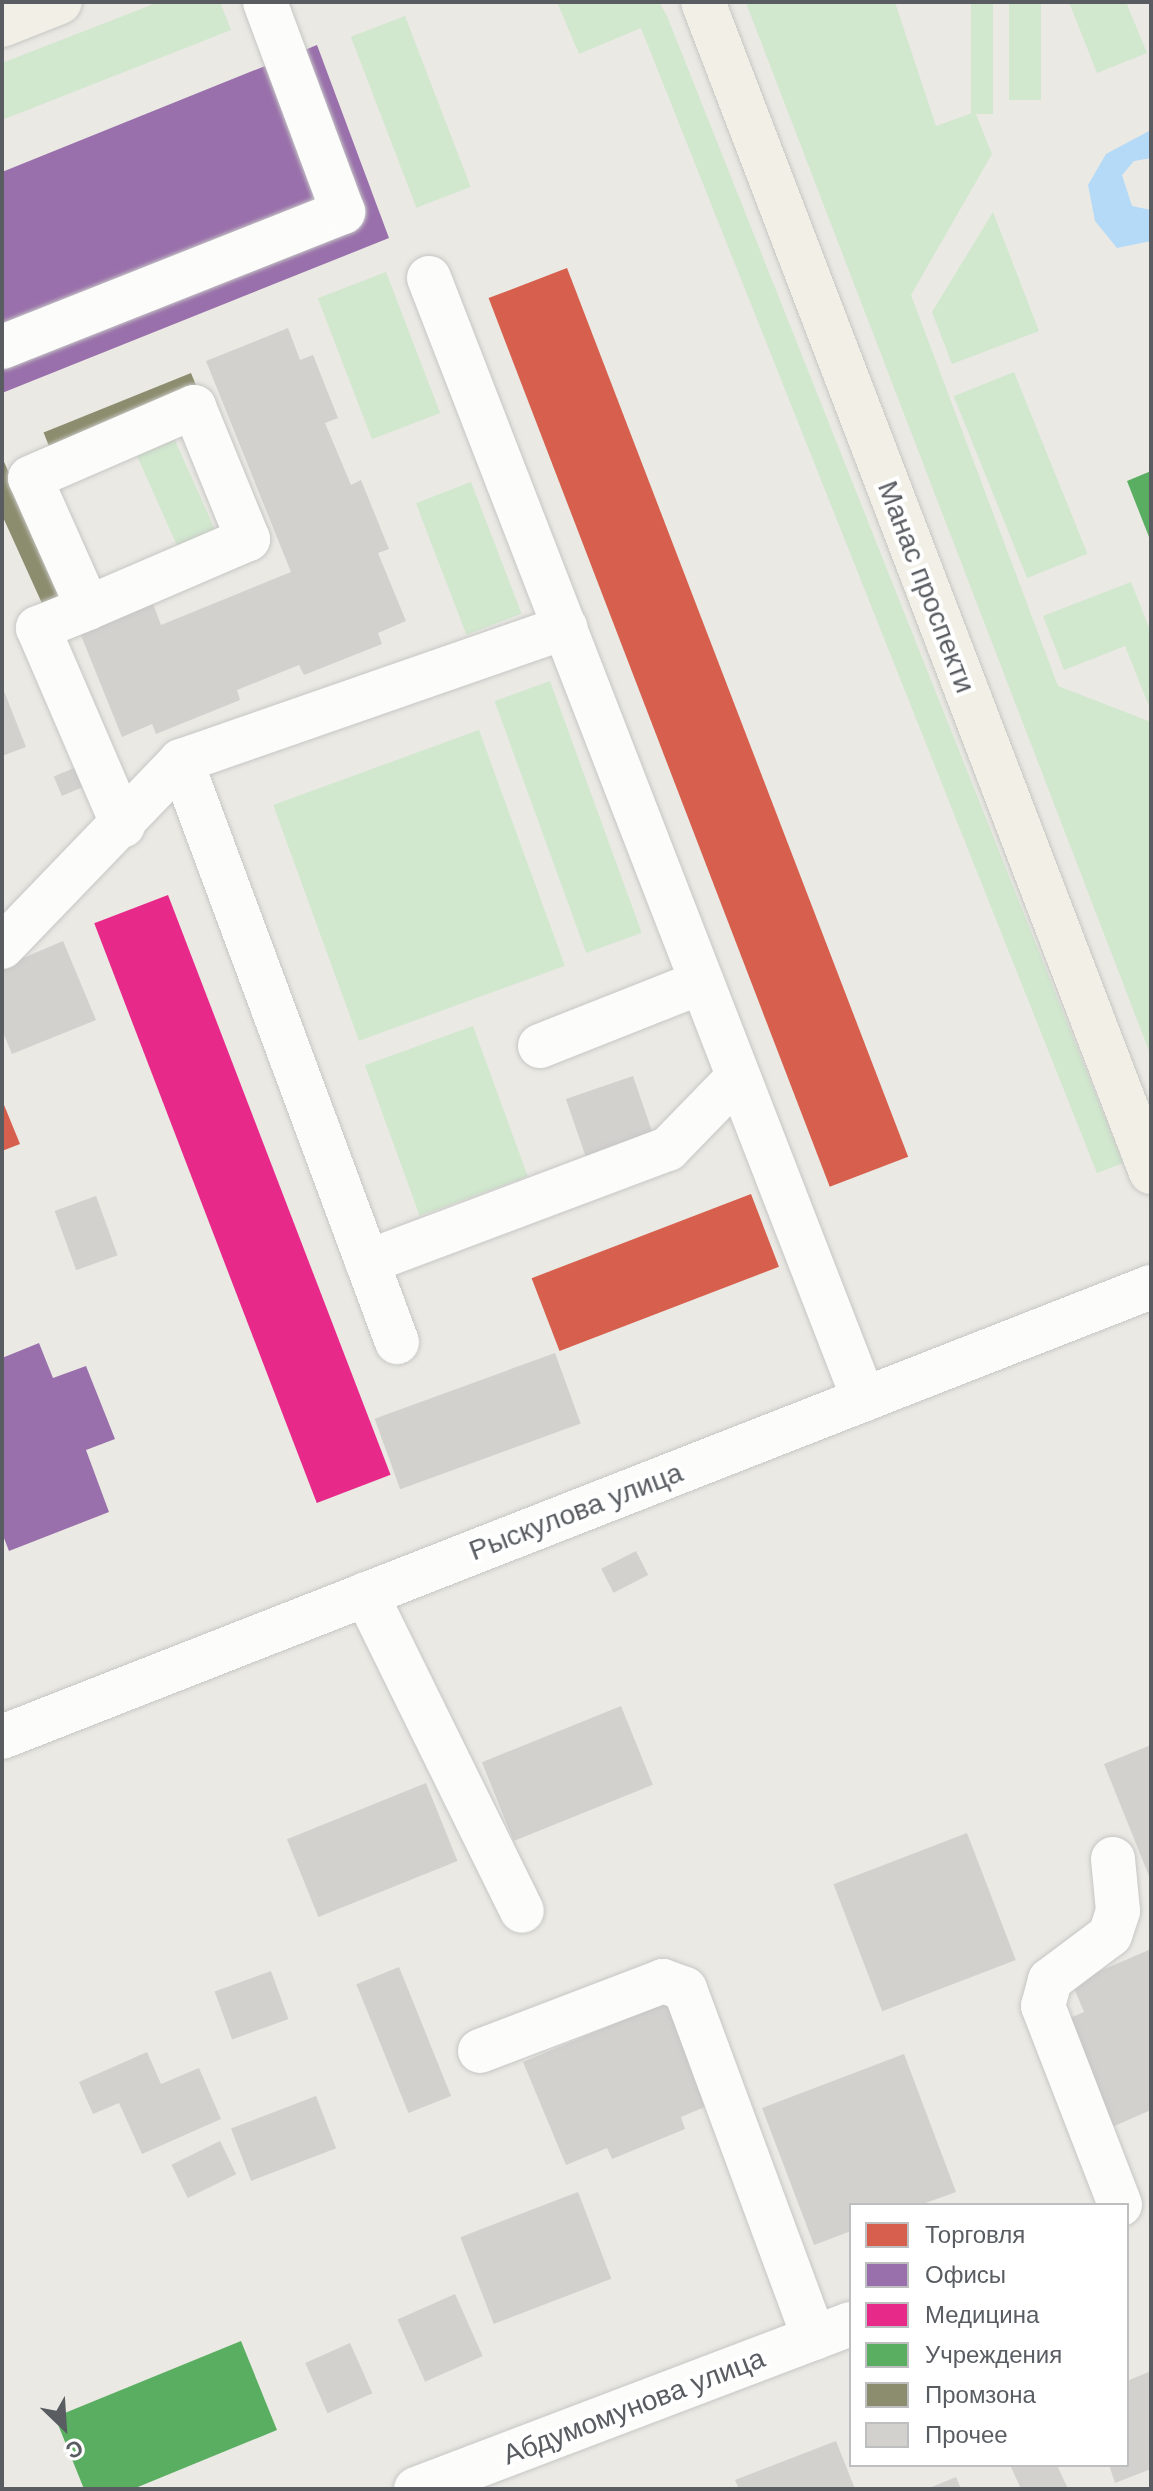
<!DOCTYPE html>
<meta charset="utf-8">
<style>
body{margin:0}
#map{position:relative;width:1153px;height:2491px;overflow:hidden;background:#eae9e4;font-family:Arial,sans-serif}
div>[style]{position:absolute}
[style*='--x']{left:calc(var(--x)*1px);top:calc(var(--y)*1px);width:calc(var(--w)*1px);rotate:calc(var(--a)*1deg)}
.green>*{inset:0;background:#d1e7ce;transform-origin:0 0}
.water>*{inset:0;background:#b5daf7}
.shops>*{inset:0;background:#d6604d;transform-origin:0 0}
.offices>*{inset:0;background:#9970ab}
.health>*{inset:0;background:#e7298a;transform-origin:0 0}
.public>*{inset:0;background:#5aae61}
.industry>*{inset:0;background:#8c8c6e;transform-origin:0 0}
.building>*{inset:0;background:#d2d1ce;transform-origin:0 0}
.roads{filter:drop-shadow(0 0 2px #c6c6c4) drop-shadow(0 0 2px #c6c6c4)}
.minor>*{height:44px;margin:-22px;padding:0 22px;transform-origin:22px;border-radius:22px;background:#fcfcfb}
.major>*{height:44px;margin:-22px;padding:0 22px;transform-origin:22px;border-radius:22px;background:#f2f0e6}
span{translate:-50% -50%;white-space:nowrap;text-align:center;line-height:1.15;-webkit-text-stroke:8px #fff;paint-order:stroke}
.street-label{font-size:28px;color:#595d62}
.frame{position:absolute;inset:0;border:4px solid #595d62;pointer-events:none}
.legend{position:absolute;left:849px;top:2203px;width:280px;height:264px;box-sizing:border-box;background:#fff;border:2px solid #bdbec0;margin:0;padding:10px 14px;list-style:none;font-size:24px;color:#595d62}
.legend li{display:flex;align-items:center;gap:16px;height:40px}
.legend b{width:40px;border:2px solid #bdbec0}
.north{position:absolute;left:24px;top:2387px;width:80px;height:80px;-webkit-text-stroke:6px #fff;paint-order:stroke;rotate:155deg;font-size:22px;font-weight:700;line-height:32px;text-align:center;color:#595d62}
.north::after{content:'';display:block;margin:auto;width:28px;height:36px;background:#595d62;clip-path:polygon(50% 0,100% 100%,50% 72%,0 100%)}
</style>
<div id="map">
<div class="green">
<div style="clip-path:polygon(159px 2px,220px 2px,231px 30px,2px 120px,2px 63px)"></div>
<div style="clip-path:polygon(557px 2px,659px 2px,667px 16px,1123px 1163px,1097px 1173px,641px 28px,579px 54px)"></div>
<div style="clip-path:polygon(801px 2px,895px 2px,936px 126px,975px 112px,992px 154px,911px 295px,1058px 686px,1151px 722px,1151px 1056px,746px 3px)"></div>
<div style="left:971px;top:2px;width:22px;height:112px"></div>
<div style="left:1009px;top:2px;width:32px;height:98px"></div>
<div style="clip-path:polygon(1069px 2px,1126px 2px,1147px 53px,1097px 73px)"></div>
<div style="left:405px;top:16px;width:183px;height:58px;rotate:69deg"></div>
<div style="clip-path:polygon(993px 212px,1039px 331px,952px 364px,932px 312px)"></div>
<div style="left:386px;top:272px;width:151px;height:73px;rotate:69deg"></div>
<div style="left:1014px;top:372px;width:196px;height:65px;rotate:68deg"></div>
<div style="left:174px;top:438px;width:105px;height:41px;rotate:66deg"></div>
<div style="left:471px;top:482px;width:141px;height:59px;rotate:69deg"></div>
<div style="clip-path:polygon(1131px 582px,1151px 633px,1151px 711px,1125px 646px,1064px 670px,1043px 616px)"></div>
<div style="left:550px;top:681px;width:268px;height:59px;rotate:70deg"></div>
<div style="left:479px;top:730px;width:251px;height:219px;rotate:70deg"></div>
<div style="left:473px;top:1026px;width:160px;height:115px;rotate:70deg"></div>
</div>
<div class="water">
<div style="clip-path:polygon(1151px 130px,1151px 158px,1134px 161px,1122px 175px,1132px 206px,1151px 210px,1151px 241px,1117px 248px,1095px 221px,1088px 185px,1106px 154px)"></div>
</div>
<div class="shops">
<div style="clip-path:polygon(192px 173px,220px 244px,2px 329px,2px 246px)"></div>
<div style="left:567px;top:268px;width:952px;height:84px;rotate:69deg"></div>
<div style="clip-path:polygon(2px 1100px,20px 1144px,2px 1151px)"></div>
<div style="left:751px;top:1194px;width:78px;height:235px;rotate:69deg"></div>
</div>
<div class="offices">
<div style="clip-path:polygon(317px 45px,389px 238px,2px 393px,2px 172px)"></div>
<div style="clip-path:polygon(39px 1343px,53px 1378px,86px 1366px,115px 1439px,86px 1450px,109px 1512px,9px 1551px,2px 1533px,2px 1358px)"></div>
</div>
<div class="health">
<div style="left:168px;top:895px;width:621px;height:79px;rotate:69deg"></div>
</div>
<div class="public">
<div style="clip-path:polygon(1151px 471px,1151px 542px,1127px 481px)"></div>
<div style="clip-path:polygon(241px 2341px,277px 2430px,133px 2489px,84px 2489px,55px 2417px)"></div>
</div>
<div class="industry">
<div style="left:191px;top:373px;width:16px;height:159px;rotate:68deg"></div>
<div style="clip-path:polygon(2px 457px,64px 601px,45px 610px,2px 515px)"></div>
</div>
<div class="building">
<div style="clip-path:polygon(288px 328px,300px 360px,313px 355px,338px 418px,325px 423px,351px 485px,361px 480px,389px 549px,378px 553px,406px 621px,378px 633px,382px 644px,304px 675px,299px 665px,237px 690px,240px 700px,156px 734px,152px 724px,122px 737px,76px 623px,149px 593px,161px 625px,291px 572px,206px 361px)"></div>
<div style="clip-path:polygon(2px 686px,26px 747px,2px 756px)"></div>
<div style="left:74px;top:768px;width:21px;height:22px;rotate:67deg"></div>
<div style="clip-path:polygon(63px 941px,96px 1020px,12px 1054px,2px 1030px,2px 967px)"></div>
<div style="left:633px;top:1076px;width:71px;height:71px;rotate:71deg"></div>
<div style="left:96px;top:1196px;width:63px;height:44px;rotate:70deg"></div>
<div style="left:555px;top:1353px;width:75px;height:192px;rotate:70deg"></div>
<div style="left:636px;top:1551px;width:27px;height:39px;rotate:63deg"></div>
<div style="left:621px;top:1706px;width:85px;height:150px;rotate:68deg"></div>
<div style="clip-path:polygon(1151px 1745px,1151px 1881px,1104px 1764px)"></div>
<div style="left:426px;top:1783px;width:84px;height:150px;rotate:68deg"></div>
<div style="left:967px;top:1833px;width:136px;height:143px;rotate:69deg"></div>
<div style="clip-path:polygon(1151px 1949px,1151px 2110px,1105px 2130px,1058px 2023px,1084px 2012px,1072px 1983px)"></div>
<div style="left:399px;top:1967px;width:139px;height:46px;rotate:68deg"></div>
<div style="left:271px;top:1971px;width:51px;height:60px;rotate:70deg"></div>
<div style="clip-path:polygon(676px 1998px,719px 2101px,681px 2117px,685px 2129px,612px 2159px,607px 2148px,566px 2165px,523px 2062px)"></div>
<div style="clip-path:polygon(147px 2052px,161px 2084px,199px 2068px,221px 2119px,142px 2154px,119px 2103px,93px 2114px,79px 2082px)"></div>
<div style="clip-path:polygon(904px 2054px,956px 2192px,920px 2205px,851px 2205px,851px 2231px,814px 2245px,762px 2108px)"></div>
<div style="left:316px;top:2096px;width:56px;height:91px;rotate:69deg"></div>
<div style="left:220px;top:2141px;width:37px;height:54px;rotate:64deg"></div>
<div style="left:578px;top:2192px;width:93px;height:126px;rotate:69deg"></div>
<div style="left:455px;top:2294px;width:68px;height:63px;rotate:66deg"></div>
<div style="left:350px;top:2343px;width:55px;height:49px;rotate:66deg"></div>
<div style="clip-path:polygon(1151px 2371px,1151px 2469px,1115px 2483px,1109px 2465px,1127px 2465px,1127px 2381px)"></div>
<div style="clip-path:polygon(836px 2441px,855px 2489px,739px 2489px,735px 2480px)"></div>
<div style="clip-path:polygon(1010px 2465px,1057px 2465px,1068px 2489px,1021px 2489px)"></div>
<div style="clip-path:polygon(956px 2477px,961px 2489px,927px 2489px)"></div>
</div>
<div class="roads">
<div class="minor">
<div style="--x:429;--y:278;--w:1203;--a:68.81"></div>
<div style="--x:2;--y:347;--w:367;--a:-21.6"></div>
<div style="--x:343;--y:212;--w:224;--a:-110.4"></div>
<div style="--x:88;--y:608;--w:142;--a:-114"></div>
<div style="--x:30;--y:478;--w:179;--a:-23.4"></div>
<div style="--x:194;--y:407;--w:143;--a:67.8"></div>
<div style="--x:248;--y:539;--w:174;--a:156.7"></div>
<div style="--x:88;--y:608;--w:54;--a:158.2"></div>
<div style="--x:38;--y:628;--w:215;--a:66.7"></div>
<div style="--x:181;--y:761;--w:620;--a:69.61"></div>
<div style="--x:2;--y:947;--w:258;--a:-46.1"></div>
<div style="--x:181;--y:761;--w:407;--a:-19.2"></div>
<div style="--x:540;--y:1046;--w:174;--a:-21.6"></div>
<div style="--x:367;--y:1262;--w:322;--a:-20.6"></div>
<div style="--x:668;--y:1149;--w:100;--a:-45.8"></div>
<div style="--x:366;--y:1594;--w:353;--a:63.8"></div>
<div style="--x:2;--y:1737;--w:1234;--a:-21.39"></div>
<div style="--x:1113;--y:1859;--w:52;--a:84.5"></div>
<div style="--x:1118;--y:1911;--w:25;--a:108"></div>
<div style="--x:1110;--y:1935;--w:75;--a:143.1"></div>
<div style="--x:1050;--y:1980;--w:27;--a:105"></div>
<div style="--x:1043;--y:2006;--w:213;--a:68.8"></div>
<div style="--x:480;--y:2051;--w:196;--a:-20.9"></div>
<div style="--x:663;--y:1981;--w:23;--a:20"></div>
<div style="--x:685;--y:1989;--w:372;--a:69.7"></div>
<div style="--x:416;--y:2489;--w:465;--a:-20.8"></div>
</div>
<div class="major">
<div style="--x:703;--y:2;--w:1253;--a:69.05"></div>
<div style="--x:2;--y:25;--w:62;--a:-21.6"></div>
</div>
</div>
<div class="street-label">
<span style="left:926px;top:587px;rotate:69deg">Манас проспекти</span>
<span style="left:576px;top:1512px;rotate:-21deg">Рыскулова улица</span>
<span style="left:634px;top:2407px;rotate:-21deg">Абдумомунова улица</span>
</div>
<div class="frame"></div>
<ul class="legend">
<li><b style="height:22px;background:#d6604d"></b>Торговля</li>
<li><b style="height:22px;background:#9970ab"></b>Офисы</li>
<li><b style="height:22px;background:#e7298a"></b>Медицина</li>
<li><b style="height:22px;background:#5aae61"></b>Учреждения</li>
<li><b style="height:22px;background:#8c8c6e"></b>Промзона</li>
<li><b style="height:22px;background:#d2d1ce"></b>Прочее</li>
</ul>
<div class="north">С</div>
</div>
